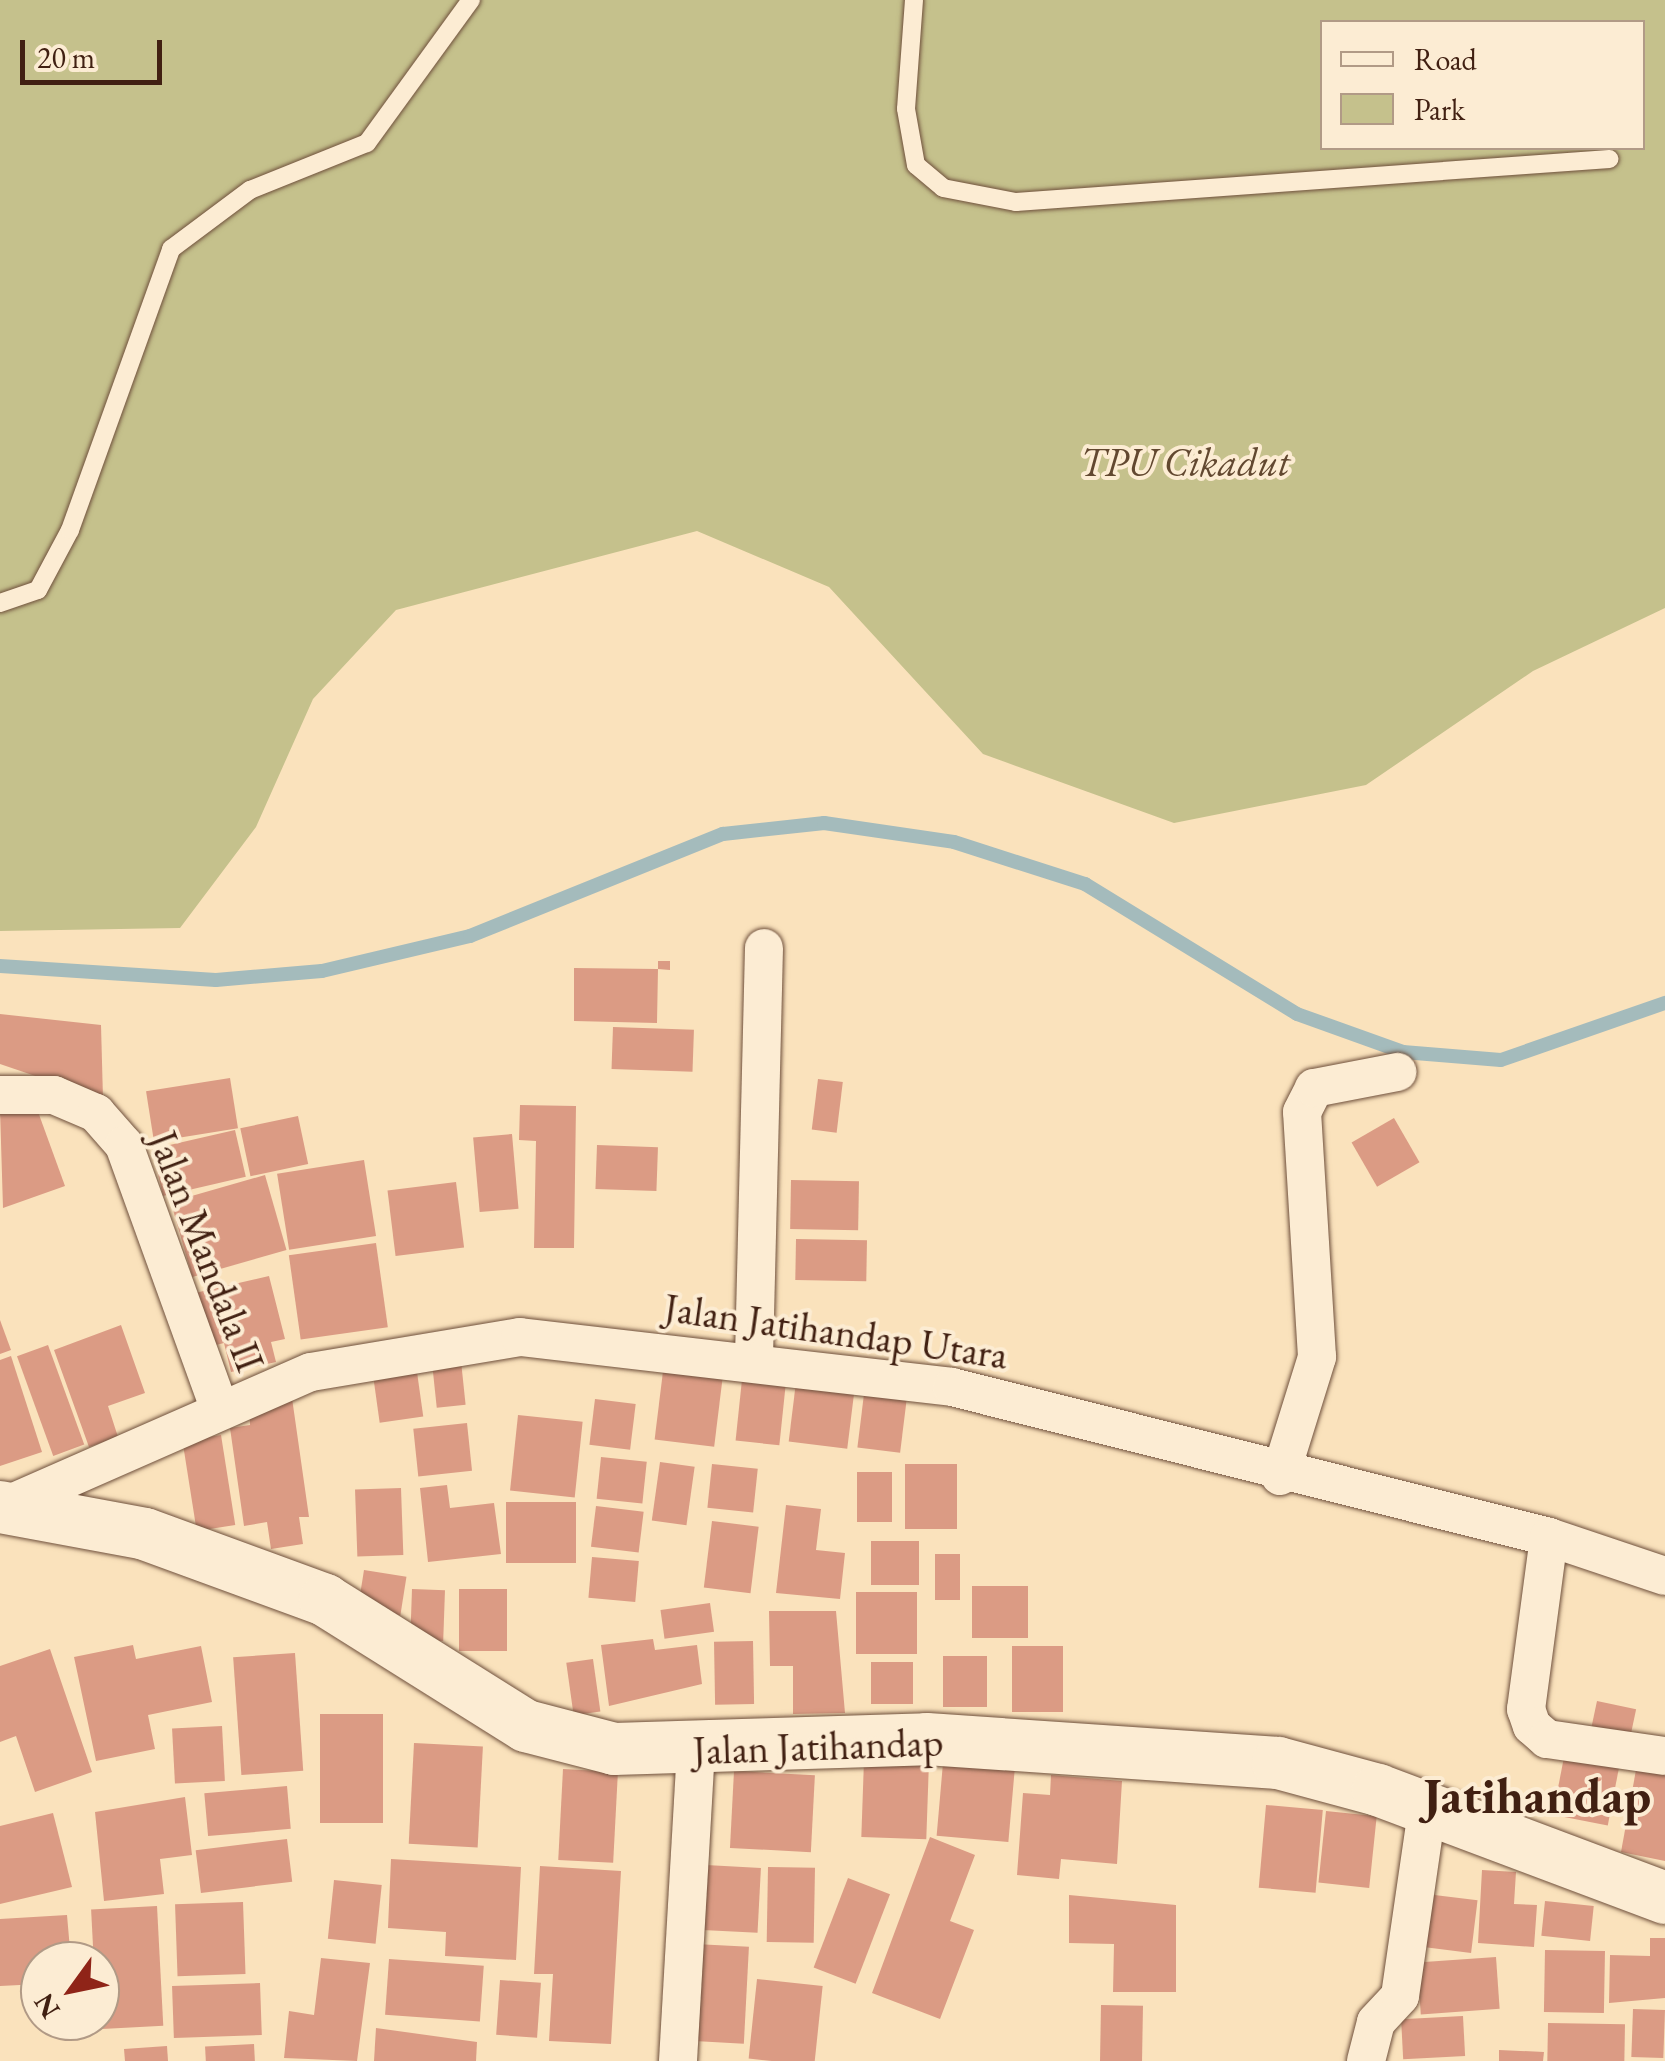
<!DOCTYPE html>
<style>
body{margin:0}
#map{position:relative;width:1665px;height:2061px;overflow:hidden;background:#fae2bc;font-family:"EB Garamond",serif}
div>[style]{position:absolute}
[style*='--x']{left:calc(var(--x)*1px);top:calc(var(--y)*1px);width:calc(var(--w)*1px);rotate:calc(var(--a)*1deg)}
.green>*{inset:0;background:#c5c18c}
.stream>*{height:14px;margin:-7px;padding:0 7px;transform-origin:7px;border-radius:7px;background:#a4bbbc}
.building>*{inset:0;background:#db9b84;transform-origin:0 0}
.roads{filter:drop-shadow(0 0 2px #6f503c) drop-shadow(0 0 2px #6f503c)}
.lane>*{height:18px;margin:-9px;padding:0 9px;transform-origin:9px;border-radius:9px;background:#fcecd3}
.street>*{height:38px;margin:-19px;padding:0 19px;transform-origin:19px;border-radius:19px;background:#fcecd3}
.secondary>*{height:52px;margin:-26px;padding:0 26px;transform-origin:26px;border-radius:26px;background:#fcecd3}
span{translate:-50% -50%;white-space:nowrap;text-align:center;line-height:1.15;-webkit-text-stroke:8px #fcecd3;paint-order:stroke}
.park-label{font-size:40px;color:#624830;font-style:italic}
.street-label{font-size:40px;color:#412012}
.district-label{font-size:50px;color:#412012;font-weight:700}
.legend{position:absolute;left:1320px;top:20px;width:325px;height:130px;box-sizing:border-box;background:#fcecd3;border:2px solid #b19a86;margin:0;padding:12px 18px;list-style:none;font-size:30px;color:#412012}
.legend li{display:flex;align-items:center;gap:20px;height:50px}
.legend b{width:50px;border:2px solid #b19a86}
.north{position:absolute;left:20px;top:1941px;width:100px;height:100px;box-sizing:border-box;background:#fcecd3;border:2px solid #b19a86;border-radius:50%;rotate:237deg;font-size:28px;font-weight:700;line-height:40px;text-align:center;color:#412012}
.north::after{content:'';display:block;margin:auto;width:35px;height:45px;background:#8f2418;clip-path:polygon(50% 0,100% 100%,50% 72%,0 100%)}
.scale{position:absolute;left:20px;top:40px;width:142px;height:45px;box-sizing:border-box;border:5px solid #412012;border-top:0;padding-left:12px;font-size:30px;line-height:35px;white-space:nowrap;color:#412012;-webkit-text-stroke:8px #fcecd3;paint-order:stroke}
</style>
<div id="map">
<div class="green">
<div style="clip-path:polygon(evenodd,0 0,1665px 0,1665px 608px,1533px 671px,1366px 785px,1174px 823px,983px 754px,829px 587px,697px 531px,396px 610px,313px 699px,256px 827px,180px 928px,0 931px,0 0,1322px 22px,1642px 22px,1642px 148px,1322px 148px,1322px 22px)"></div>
</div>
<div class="stream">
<div style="--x:0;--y:966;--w:216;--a:3.7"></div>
<div style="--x:216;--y:980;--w:106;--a:-4.9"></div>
<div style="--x:322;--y:971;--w:152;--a:-13.3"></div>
<div style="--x:470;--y:936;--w:273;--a:-22"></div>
<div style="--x:723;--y:834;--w:102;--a:-6.2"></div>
<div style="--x:824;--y:823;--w:131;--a:8.3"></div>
<div style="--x:954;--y:842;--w:138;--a:17.8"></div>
<div style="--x:1085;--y:884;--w:249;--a:31.5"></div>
<div style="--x:1297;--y:1014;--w:113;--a:19.7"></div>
<div style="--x:1403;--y:1052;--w:98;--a:4.7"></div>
<div style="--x:1501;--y:1060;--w:174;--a:-19.2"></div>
</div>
<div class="building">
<div style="clip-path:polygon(658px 961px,670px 961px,670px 970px,658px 969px,657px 1023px,574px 1021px,574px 968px,658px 969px)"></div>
<div style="clip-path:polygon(0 1014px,101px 1025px,103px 1099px,0 1064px)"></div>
<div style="left:613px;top:1027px;width:81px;height:42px;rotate:2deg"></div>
<div style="left:230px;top:1078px;width:51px;height:85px;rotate:81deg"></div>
<div style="left:818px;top:1079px;width:25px;height:51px;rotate:7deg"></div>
<div style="clip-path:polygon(33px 1098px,65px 1186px,3px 1208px,0 1109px)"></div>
<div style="clip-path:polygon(520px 1105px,576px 1106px,574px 1248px,534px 1248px,536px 1141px,519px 1140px)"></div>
<div style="left:298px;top:1116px;width:49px;height:59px;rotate:78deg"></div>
<div style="left:1394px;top:1118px;width:51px;height:49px;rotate:60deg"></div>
<div style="left:235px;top:1130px;width:48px;height:85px;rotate:77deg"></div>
<div style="left:512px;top:1134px;width:75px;height:39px;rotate:85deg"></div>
<div style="left:597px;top:1145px;width:61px;height:44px;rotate:2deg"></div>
<div style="left:364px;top:1160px;width:77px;height:88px;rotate:81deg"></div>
<div style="left:265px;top:1175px;width:78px;height:98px;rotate:74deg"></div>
<div style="left:791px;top:1180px;width:68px;height:49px;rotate:1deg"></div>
<div style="left:456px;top:1182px;width:66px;height:69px;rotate:83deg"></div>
<div style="left:796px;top:1239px;width:71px;height:41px;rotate:1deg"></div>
<div style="left:376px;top:1243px;width:85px;height:88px;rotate:82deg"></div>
<div style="clip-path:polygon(269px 1276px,285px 1339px,271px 1342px,276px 1362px,231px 1372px,224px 1343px,208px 1347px,195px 1293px)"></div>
<div style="clip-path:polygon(0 1320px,11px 1350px,0 1354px)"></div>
<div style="clip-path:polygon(121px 1325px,145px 1393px,108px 1406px,118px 1437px,89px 1447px,54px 1350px)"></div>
<div style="left:48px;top:1345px;width:106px;height:33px;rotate:70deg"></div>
<div style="clip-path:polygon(11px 1356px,42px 1452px,0 1466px,0 1360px)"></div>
<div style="left:461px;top:1361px;width:44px;height:29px;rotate:84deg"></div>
<div style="left:664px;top:1363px;width:60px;height:77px;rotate:7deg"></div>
<div style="left:743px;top:1370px;width:44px;height:71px;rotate:6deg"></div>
<div style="left:417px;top:1372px;width:45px;height:44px;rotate:82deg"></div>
<div style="left:796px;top:1382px;width:59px;height:60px;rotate:7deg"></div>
<div style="clip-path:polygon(291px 1391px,309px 1517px,299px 1517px,303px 1544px,271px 1549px,267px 1522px,244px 1526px,230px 1428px,250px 1425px,249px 1401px)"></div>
<div style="left:864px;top:1394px;width:43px;height:54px;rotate:7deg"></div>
<div style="left:595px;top:1399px;width:41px;height:46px;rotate:7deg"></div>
<div style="left:518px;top:1415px;width:65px;height:76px;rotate:6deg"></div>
<div style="left:467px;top:1423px;width:48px;height:54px;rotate:84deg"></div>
<div style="left:221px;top:1435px;width:91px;height:39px;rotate:81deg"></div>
<div style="left:601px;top:1457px;width:46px;height:42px;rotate:6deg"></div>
<div style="left:660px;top:1462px;width:35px;height:59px;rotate:8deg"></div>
<div style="left:712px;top:1464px;width:46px;height:44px;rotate:6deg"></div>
<div style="left:905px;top:1464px;width:52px;height:65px"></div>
<div style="left:857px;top:1472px;width:35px;height:50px"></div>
<div style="clip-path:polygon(447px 1485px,450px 1508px,494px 1503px,501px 1554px,428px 1562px,420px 1488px)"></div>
<div style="left:401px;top:1488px;width:67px;height:46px;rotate:88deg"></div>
<div style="left:506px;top:1502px;width:70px;height:61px"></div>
<div style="clip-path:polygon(786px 1505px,821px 1509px,816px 1550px,845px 1553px,840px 1599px,776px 1593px)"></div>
<div style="left:596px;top:1506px;width:48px;height:41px;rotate:7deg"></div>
<div style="left:712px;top:1521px;width:47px;height:67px;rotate:7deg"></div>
<div style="left:919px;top:1541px;width:44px;height:48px;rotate:90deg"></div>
<div style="left:935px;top:1554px;width:25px;height:46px"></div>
<div style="left:592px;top:1557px;width:47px;height:41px;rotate:5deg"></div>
<div style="left:364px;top:1570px;width:43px;height:39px;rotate:9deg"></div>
<div style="left:972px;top:1586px;width:56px;height:52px"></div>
<div style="left:412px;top:1589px;width:33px;height:51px;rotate:2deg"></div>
<div style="left:459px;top:1589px;width:48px;height:62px"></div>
<div style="left:917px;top:1592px;width:62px;height:61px;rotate:90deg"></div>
<div style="left:710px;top:1603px;width:29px;height:50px;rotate:82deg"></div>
<div style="clip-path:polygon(769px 1611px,836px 1611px,845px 1713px,793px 1714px,793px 1666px,770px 1666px)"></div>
<div style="clip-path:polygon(653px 1639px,655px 1650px,697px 1645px,702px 1684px,609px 1706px,601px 1645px)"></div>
<div style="left:753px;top:1641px;width:63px;height:39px;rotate:89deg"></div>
<div style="clip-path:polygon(133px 1645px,136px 1659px,201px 1646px,212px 1702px,148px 1715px,155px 1749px,96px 1761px,74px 1657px)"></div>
<div style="left:1012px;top:1646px;width:51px;height:66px"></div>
<div style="clip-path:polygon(50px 1649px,92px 1772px,35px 1792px,16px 1736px,0 1742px,0 1666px)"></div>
<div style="left:295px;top:1653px;width:118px;height:62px;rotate:86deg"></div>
<div style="left:943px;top:1656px;width:44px;height:51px"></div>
<div style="left:593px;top:1659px;width:53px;height:27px;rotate:82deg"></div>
<div style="left:913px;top:1662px;width:42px;height:42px;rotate:90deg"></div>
<div style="left:1597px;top:1701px;width:40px;height:40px;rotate:12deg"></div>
<div style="left:320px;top:1714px;width:63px;height:109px"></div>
<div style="left:222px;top:1726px;width:55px;height:50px;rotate:87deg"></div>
<div style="left:414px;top:1743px;width:69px;height:101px;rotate:3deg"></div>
<div style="left:1565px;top:1752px;width:56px;height:64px;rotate:11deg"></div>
<div style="clip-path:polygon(1638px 1759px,1665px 1764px,1665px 1861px,1621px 1852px)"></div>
<div style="left:864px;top:1760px;width:65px;height:77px;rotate:2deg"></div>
<div style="left:943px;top:1763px;width:72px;height:73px;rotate:5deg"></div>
<div style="left:563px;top:1769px;width:55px;height:91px;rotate:3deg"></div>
<div style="left:734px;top:1771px;width:81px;height:77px;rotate:3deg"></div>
<div style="clip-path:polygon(1051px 1775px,1122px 1781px,1117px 1864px,1061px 1859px,1059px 1879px,1017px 1875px,1023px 1793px,1050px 1795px)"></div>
<div style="left:287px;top:1786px;width:43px;height:83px;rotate:85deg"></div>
<div style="clip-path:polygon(185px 1797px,192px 1855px,160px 1859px,164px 1894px,104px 1901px,95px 1812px)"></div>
<div style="left:1266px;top:1805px;width:57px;height:83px;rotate:5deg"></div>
<div style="left:1326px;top:1811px;width:51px;height:72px;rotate:6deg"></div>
<div style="clip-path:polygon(53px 1813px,72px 1887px,0 1904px,0 1826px)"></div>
<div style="clip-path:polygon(930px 1837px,975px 1855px,950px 1921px,974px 1930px,940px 2019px,872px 1993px)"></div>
<div style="left:287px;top:1839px;width:43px;height:92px;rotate:83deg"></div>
<div style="clip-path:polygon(391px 1859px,521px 1867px,516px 1960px,445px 1956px,446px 1932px,388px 1928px)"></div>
<div style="left:706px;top:1865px;width:55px;height:65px;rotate:3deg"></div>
<div style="clip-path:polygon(540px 1866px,621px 1871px,611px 2044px,549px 2041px,553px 1974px,534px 1974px)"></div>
<div style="left:768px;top:1867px;width:47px;height:75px;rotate:1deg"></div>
<div style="clip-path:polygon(1482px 1870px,1516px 1872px,1514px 1904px,1537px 1905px,1534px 1947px,1478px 1943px)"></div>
<div style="left:848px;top:1878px;width:45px;height:96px;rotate:21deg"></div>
<div style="left:334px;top:1880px;width:48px;height:59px;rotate:6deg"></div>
<div style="left:1418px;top:1893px;width:60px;height:53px;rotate:7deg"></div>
<div style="clip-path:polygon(1069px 1895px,1176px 1905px,1176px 1992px,1113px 1992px,1114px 1944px,1069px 1943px)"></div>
<div style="left:1545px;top:1901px;width:49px;height:35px;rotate:6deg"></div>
<div style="left:243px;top:1902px;width:72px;height:68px;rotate:88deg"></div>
<div style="left:157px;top:1906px;width:120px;height:66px;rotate:87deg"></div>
<div style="clip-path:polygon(67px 1915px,71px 1961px,40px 1961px,40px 1984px,0 1986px,0 1919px)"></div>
<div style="clip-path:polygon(1650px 1938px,1665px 1938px,1665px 1998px,1609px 2003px,1610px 1955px,1650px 1956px)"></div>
<div style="left:695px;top:1944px;width:54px;height:97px;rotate:3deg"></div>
<div style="left:1545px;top:1950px;width:60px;height:62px;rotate:1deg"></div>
<div style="left:1496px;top:1957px;width:52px;height:79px;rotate:86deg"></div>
<div style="clip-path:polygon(321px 1958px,370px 1963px,357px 2061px,284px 2058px,289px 2011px,314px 2015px)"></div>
<div style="left:389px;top:1959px;width:95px;height:56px;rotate:4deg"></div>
<div style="left:757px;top:1979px;width:66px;height:80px;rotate:6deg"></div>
<div style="left:500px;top:1980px;width:41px;height:55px;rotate:4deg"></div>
<div style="left:260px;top:1983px;width:52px;height:88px;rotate:88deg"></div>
<div style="left:1101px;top:2005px;width:42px;height:56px;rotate:1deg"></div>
<div style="left:1633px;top:2009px;width:32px;height:48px;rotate:2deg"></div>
<div style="left:1463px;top:2016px;width:40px;height:62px;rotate:87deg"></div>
<div style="left:1548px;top:2023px;width:77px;height:38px;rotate:1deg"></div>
<div style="clip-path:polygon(376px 2028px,477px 2042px,476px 2061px,374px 2061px)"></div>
<div style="left:254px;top:2044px;width:17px;height:49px;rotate:87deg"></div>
<div style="clip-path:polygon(167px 2046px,168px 2061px,125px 2061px,124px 2049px)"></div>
<div style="clip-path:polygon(1499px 2050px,1544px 2052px,1543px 2061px,1499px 2061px)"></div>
</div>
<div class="roads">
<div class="lane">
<div style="--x:914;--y:0;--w:109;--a:94.2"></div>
<div style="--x:906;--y:109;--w:57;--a:79.9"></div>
<div style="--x:916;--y:165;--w:35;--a:40"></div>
<div style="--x:943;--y:188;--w:74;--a:10.9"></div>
<div style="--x:1016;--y:202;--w:595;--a:-4.15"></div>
<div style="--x:0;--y:603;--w:40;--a:-18.9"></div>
<div style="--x:38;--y:590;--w:68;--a:-61.9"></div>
<div style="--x:70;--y:530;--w:299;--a:-70.2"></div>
<div style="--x:171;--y:249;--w:99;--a:-36.8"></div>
<div style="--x:250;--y:190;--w:126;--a:-21.9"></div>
<div style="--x:367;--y:143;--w:177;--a:-54"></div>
</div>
<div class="street">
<div style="--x:0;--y:1095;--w:54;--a:0"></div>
<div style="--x:54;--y:1095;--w:46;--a:23.2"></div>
<div style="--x:96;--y:1113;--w:43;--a:48.8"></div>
<div style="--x:124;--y:1145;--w:279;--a:70.1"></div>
<div style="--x:754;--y:1357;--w:409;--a:-88.6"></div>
<div style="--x:1280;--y:1476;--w:125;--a:-72.7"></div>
<div style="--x:1317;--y:1357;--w:245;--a:-93.5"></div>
<div style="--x:1302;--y:1112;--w:27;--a:-63"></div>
<div style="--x:1314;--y:1088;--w:85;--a:-10.9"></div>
<div style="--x:3;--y:1507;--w:336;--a:-23.7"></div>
<div style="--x:311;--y:1372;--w:212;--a:-9.5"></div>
<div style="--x:520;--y:1337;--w:435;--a:6.6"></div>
<div style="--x:952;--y:1387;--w:616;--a:14.1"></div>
<div style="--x:1549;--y:1537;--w:122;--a:18.6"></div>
<div style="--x:1549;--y:1537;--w:174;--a:97.6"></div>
<div style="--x:1526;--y:1709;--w:18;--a:71"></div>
<div style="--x:1532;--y:1726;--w:20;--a:41"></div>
<div style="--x:1547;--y:1739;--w:119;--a:8.2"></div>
<div style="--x:678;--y:2061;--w:310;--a:-86.7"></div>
<div style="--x:1366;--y:2061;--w:40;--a:-75.6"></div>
<div style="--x:1376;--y:2022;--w:35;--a:-47"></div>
<div style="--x:1400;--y:1996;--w:188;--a:-81.7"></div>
</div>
<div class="secondary">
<div style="--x:0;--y:1507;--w:147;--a:10.5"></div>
<div style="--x:145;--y:1534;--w:192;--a:20.1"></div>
<div style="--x:325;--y:1600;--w:237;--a:32.1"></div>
<div style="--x:526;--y:1726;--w:91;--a:14.6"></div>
<div style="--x:614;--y:1749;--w:313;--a:-1.8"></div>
<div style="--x:927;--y:1739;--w:352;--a:3.9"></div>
<div style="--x:1278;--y:1763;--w:104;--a:15.1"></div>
<div style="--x:1378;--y:1790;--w:307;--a:20.6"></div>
</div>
</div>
<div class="park-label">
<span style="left:1185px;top:462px">TPU Cikadut</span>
</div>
<div class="street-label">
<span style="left:207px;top:1251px;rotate:69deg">Jalan Mandala II</span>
<span style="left:836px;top:1331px;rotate:8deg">Jalan Jatihandap Utara</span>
<span style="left:818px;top:1746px;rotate:-2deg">Jalan Jatihandap</span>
</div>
<div class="district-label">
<span style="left:1537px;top:1796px">Jatihandap</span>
</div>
<ul class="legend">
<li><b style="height:12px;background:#fcecd3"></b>Road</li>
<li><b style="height:28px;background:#c5c18c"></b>Park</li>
</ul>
<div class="north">N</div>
<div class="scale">20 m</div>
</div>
